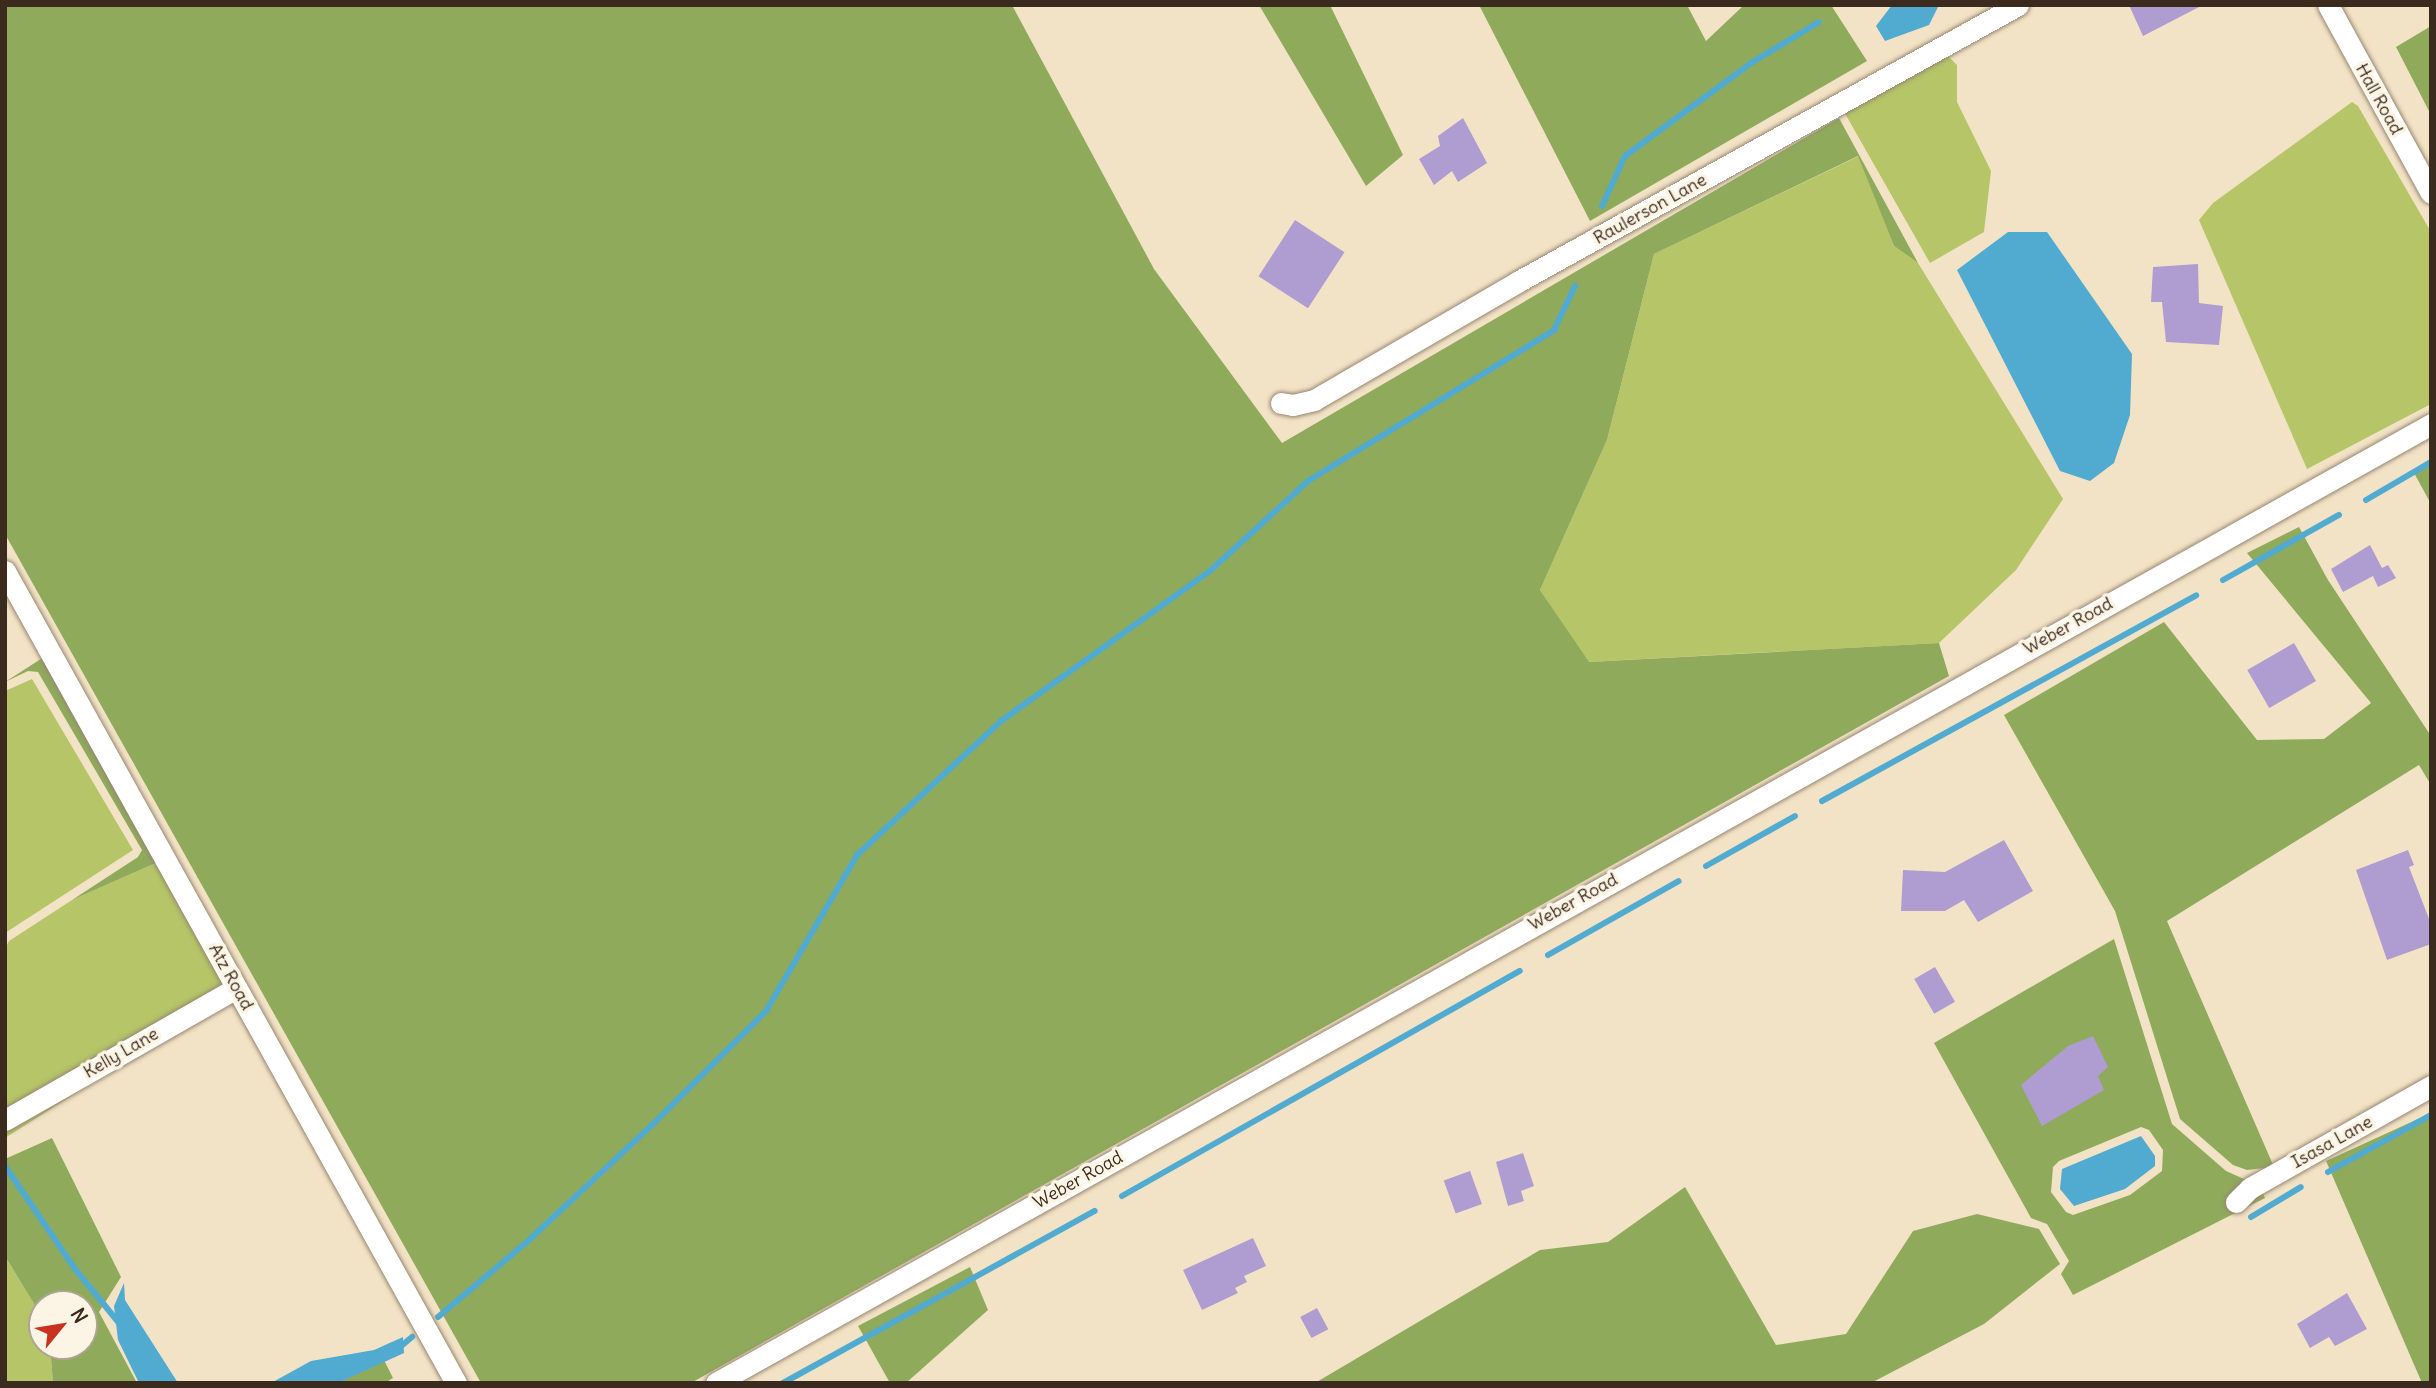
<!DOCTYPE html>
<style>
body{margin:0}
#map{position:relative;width:2436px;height:1388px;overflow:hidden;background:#f3e3c6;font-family:Delius,sans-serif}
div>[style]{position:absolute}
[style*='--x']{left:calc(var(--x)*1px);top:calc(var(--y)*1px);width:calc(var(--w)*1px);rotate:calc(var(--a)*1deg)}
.green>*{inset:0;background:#b5c568}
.forest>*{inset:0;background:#90aa5c}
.water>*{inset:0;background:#51aacf}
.stream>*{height:6px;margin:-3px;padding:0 3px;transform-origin:3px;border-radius:3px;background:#51aacf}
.building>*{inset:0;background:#af9cd1;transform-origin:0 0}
.roads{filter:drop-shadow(0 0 2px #978672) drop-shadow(0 0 2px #978672)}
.minor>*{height:21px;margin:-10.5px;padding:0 10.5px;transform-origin:10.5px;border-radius:10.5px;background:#fff}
span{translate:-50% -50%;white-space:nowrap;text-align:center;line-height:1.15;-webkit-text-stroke:7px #fcf5e5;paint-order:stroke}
.street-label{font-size:18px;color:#3b2a1e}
.frame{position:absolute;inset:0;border:7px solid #3b2a1e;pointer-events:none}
.north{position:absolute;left:28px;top:1290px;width:70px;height:70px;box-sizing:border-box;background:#fcf5e5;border:2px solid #afa495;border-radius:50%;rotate:60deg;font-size:19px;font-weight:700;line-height:28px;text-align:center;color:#3b2a1e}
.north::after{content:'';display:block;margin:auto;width:24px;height:32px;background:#c8321e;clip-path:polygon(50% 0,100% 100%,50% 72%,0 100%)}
</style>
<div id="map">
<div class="green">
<div style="clip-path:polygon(1946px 54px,1957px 65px,1957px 102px,1991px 171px,1984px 232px,1930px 263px,1843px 110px)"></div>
<div style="clip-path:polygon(2352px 102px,2358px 106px,2431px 232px,2431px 404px,2307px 469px,2199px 220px,2213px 203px)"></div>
<div style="clip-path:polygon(1859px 156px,1894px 246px,1918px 263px,2063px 499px,2016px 570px,1939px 643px,1588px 662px,1540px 590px,1607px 440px,1654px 254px)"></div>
<div style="clip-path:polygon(32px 679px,133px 850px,5px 933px,5px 691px)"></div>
<div style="clip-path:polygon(174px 855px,247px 984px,5px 1138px,5px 949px,9px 941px,72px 900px)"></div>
<div style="clip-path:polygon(5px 1256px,42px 1317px,42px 1346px,50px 1346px,53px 1383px,5px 1383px)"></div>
</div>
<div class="forest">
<div style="clip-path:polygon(5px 5px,1012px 5px,1154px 269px,1282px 443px,1839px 118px,1918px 263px,1894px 246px,1858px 156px,1654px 254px,1607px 440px,1540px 590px,1589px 662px,1939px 643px,1949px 676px,691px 1383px,481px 1383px,5px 534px)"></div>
<div style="clip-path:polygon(1259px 5px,1330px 5px,1403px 155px,1366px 186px)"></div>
<div style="clip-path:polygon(1479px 5px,1687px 5px,1706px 41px,1744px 5px,1831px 5px,1867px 61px,1590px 221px)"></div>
<div style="clip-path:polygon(2431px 26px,2431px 115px,2396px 47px)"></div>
<div style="clip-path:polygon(2431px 462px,2431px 504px,2413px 471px)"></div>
<div style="clip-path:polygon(2299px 527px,2328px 580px,2431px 736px,2431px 785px,2419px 765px,2167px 921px,2274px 1167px,2247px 1170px,2233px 1165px,2180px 1119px,2115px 911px,2004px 715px,2164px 622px,2257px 740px,2324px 739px,2371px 703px,2247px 553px)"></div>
<div style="clip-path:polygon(58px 648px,174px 855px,72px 900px,138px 857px,142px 850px,38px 672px,28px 671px,5px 682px)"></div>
<div style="clip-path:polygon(evenodd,2114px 939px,2172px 1124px,2226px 1171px,2244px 1179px,2256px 1178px,2265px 1198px,2073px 1295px,2061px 1274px,2069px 1261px,2047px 1224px,2031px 1218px,1934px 1043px,2114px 939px,2141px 1127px,2149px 1130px,2163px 1150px,2162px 1171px,2130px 1195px,2073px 1215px,2066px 1212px,2051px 1192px,2053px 1167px,2059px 1161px,2141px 1127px)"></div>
<div style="clip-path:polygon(2431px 1113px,2431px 1383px,2422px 1383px,2326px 1161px)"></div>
<div style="clip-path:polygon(52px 1138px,121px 1277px,99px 1312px,137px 1383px,53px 1383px,50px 1346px,84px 1346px,84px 1304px,42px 1304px,42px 1317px,5px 1256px,5px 1159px)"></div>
<div style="clip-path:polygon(1685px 1187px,1776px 1345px,1846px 1334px,1913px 1231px,1977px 1214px,2039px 1229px,2060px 1264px,1984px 1324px,1871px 1383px,1315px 1383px,1540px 1250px,1608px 1242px)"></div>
<div style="clip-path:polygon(970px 1267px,988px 1310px,906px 1383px,890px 1383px,858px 1326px)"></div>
<div style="clip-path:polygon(384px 1360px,393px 1378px,385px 1383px,338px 1383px)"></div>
</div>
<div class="water">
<div style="clip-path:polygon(1892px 5px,1939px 5px,1929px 25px,1885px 41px,1876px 26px)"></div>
<div style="clip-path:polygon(2008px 232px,2047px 232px,2132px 354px,2130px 415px,2114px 463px,2090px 481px,2060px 471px,1957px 270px)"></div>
<div style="clip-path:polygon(2141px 1136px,2155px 1156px,2155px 1166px,2125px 1189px,2074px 1206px,2060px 1189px,2062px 1169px)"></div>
<div style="clip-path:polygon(124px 1283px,125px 1300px,178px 1383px,139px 1383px,118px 1340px,114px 1306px)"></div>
<div style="clip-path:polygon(403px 1337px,404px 1353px,338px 1383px,271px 1383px,311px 1361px,374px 1350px)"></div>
</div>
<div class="stream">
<div style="--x:1602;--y:206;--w:55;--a:-65.3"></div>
<div style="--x:1625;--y:156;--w:157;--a:-36.4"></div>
<div style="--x:1751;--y:63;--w:79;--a:-31.1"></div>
<div style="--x:2366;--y:500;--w:75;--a:-30.3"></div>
<div style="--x:2223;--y:580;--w:133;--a:-29.3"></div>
<div style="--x:1822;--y:801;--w:427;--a:-28.8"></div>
<div style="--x:1706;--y:866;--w:102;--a:-29.3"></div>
<div style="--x:1548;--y:955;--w:150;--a:-29.5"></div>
<div style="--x:5;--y:1166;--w:125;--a:55.8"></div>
<div style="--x:75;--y:1269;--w:70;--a:50.8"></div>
<div style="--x:2328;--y:1172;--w:118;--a:-29"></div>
<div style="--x:1122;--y:1196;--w:457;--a:-29.5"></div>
<div style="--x:2251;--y:1217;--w:58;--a:-31"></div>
<div style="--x:438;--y:1317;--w:119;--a:-40.2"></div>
<div style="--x:529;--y:1240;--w:174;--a:-43.1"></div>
<div style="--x:656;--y:1121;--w:156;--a:-45"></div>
<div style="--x:766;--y:1011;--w:181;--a:-59.7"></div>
<div style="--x:857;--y:855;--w:197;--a:-42.9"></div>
<div style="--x:1001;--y:721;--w:259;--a:-35.7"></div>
<div style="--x:1211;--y:570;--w:132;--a:-42.5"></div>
<div style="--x:1308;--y:481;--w:289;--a:-31.5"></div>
<div style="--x:1554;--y:330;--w:49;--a:-64.5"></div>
<div style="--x:400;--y:1347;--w:16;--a:-40"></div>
<div style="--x:783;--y:1383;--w:356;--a:-28.9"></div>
</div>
<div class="building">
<div style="clip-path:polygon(2129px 5px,2203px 5px,2143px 36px)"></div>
<div style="clip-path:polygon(1463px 118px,1487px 163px,1458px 182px,1452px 171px,1434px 185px,1419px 159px,1440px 146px,1438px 136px)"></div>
<div style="left:1295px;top:220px;width:59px;height:67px;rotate:33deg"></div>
<div style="clip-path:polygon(2198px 264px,2199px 303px,2223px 306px,2219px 345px,2166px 342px,2162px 302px,2151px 302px,2153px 267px)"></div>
<div style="clip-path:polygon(2370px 545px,2382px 568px,2388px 565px,2396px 578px,2378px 587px,2373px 576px,2343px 592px,2331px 569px)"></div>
<div style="left:2294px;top:643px;width:44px;height:54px;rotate:60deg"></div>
<div style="clip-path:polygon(2004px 840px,2033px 891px,1978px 922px,1964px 900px,1945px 911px,1901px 911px,1903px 870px,1945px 872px)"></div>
<div style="clip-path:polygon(2408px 850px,2414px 865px,2409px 867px,2431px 924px,2431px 944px,2387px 960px,2356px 870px)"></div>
<div style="left:1935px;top:967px;width:40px;height:24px;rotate:60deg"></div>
<div style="clip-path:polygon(2093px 1036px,2108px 1067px,2098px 1076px,2104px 1090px,2042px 1126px,2021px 1085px,2068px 1046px)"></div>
<div style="clip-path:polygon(1523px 1153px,1534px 1186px,1521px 1191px,1524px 1201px,1508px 1206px,1496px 1162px)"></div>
<div style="left:1470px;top:1171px;width:35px;height:28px;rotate:70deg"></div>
<div style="clip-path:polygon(1253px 1238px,1266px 1266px,1244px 1276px,1247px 1282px,1235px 1288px,1238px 1293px,1202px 1310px,1183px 1270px)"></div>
<div style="clip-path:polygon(2347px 1293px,2367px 1329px,2335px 1346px,2329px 1337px,2310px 1348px,2297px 1324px)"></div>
<div style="left:1317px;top:1308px;width:24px;height:19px;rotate:62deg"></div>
</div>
<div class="roads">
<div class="minor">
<div style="--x:2328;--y:5;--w:214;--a:61.3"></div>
<div style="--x:1281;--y:403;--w:12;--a:9"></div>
<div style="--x:1293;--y:405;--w:22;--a:-13"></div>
<div style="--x:1314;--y:400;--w:237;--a:-30.1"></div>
<div style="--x:1519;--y:281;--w:570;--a:-28.95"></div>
<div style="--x:5;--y:571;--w:929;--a:60.95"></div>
<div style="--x:5;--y:1120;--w:266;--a:-29.7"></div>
<div style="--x:2236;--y:1202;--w:20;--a:-45"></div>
<div style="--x:2250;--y:1188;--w:208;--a:-29.4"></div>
<div style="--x:716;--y:1383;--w:1965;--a:-29.21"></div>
</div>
</div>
<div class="street-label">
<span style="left:2379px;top:99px;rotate:61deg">Hall Road</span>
<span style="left:1650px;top:209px;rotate:-29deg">Raulerson Lane</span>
<span style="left:2068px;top:626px;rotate:-29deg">Weber Road</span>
<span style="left:1573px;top:902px;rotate:-29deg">Weber Road</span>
<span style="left:231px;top:977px;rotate:61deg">Atz Road</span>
<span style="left:121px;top:1053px;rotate:-30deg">Kelly Lane</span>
<span style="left:2332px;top:1142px;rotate:-29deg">Isasa Lane</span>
<span style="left:1078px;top:1180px;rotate:-29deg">Weber Road</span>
</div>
<div class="frame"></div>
<div class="north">N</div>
</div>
